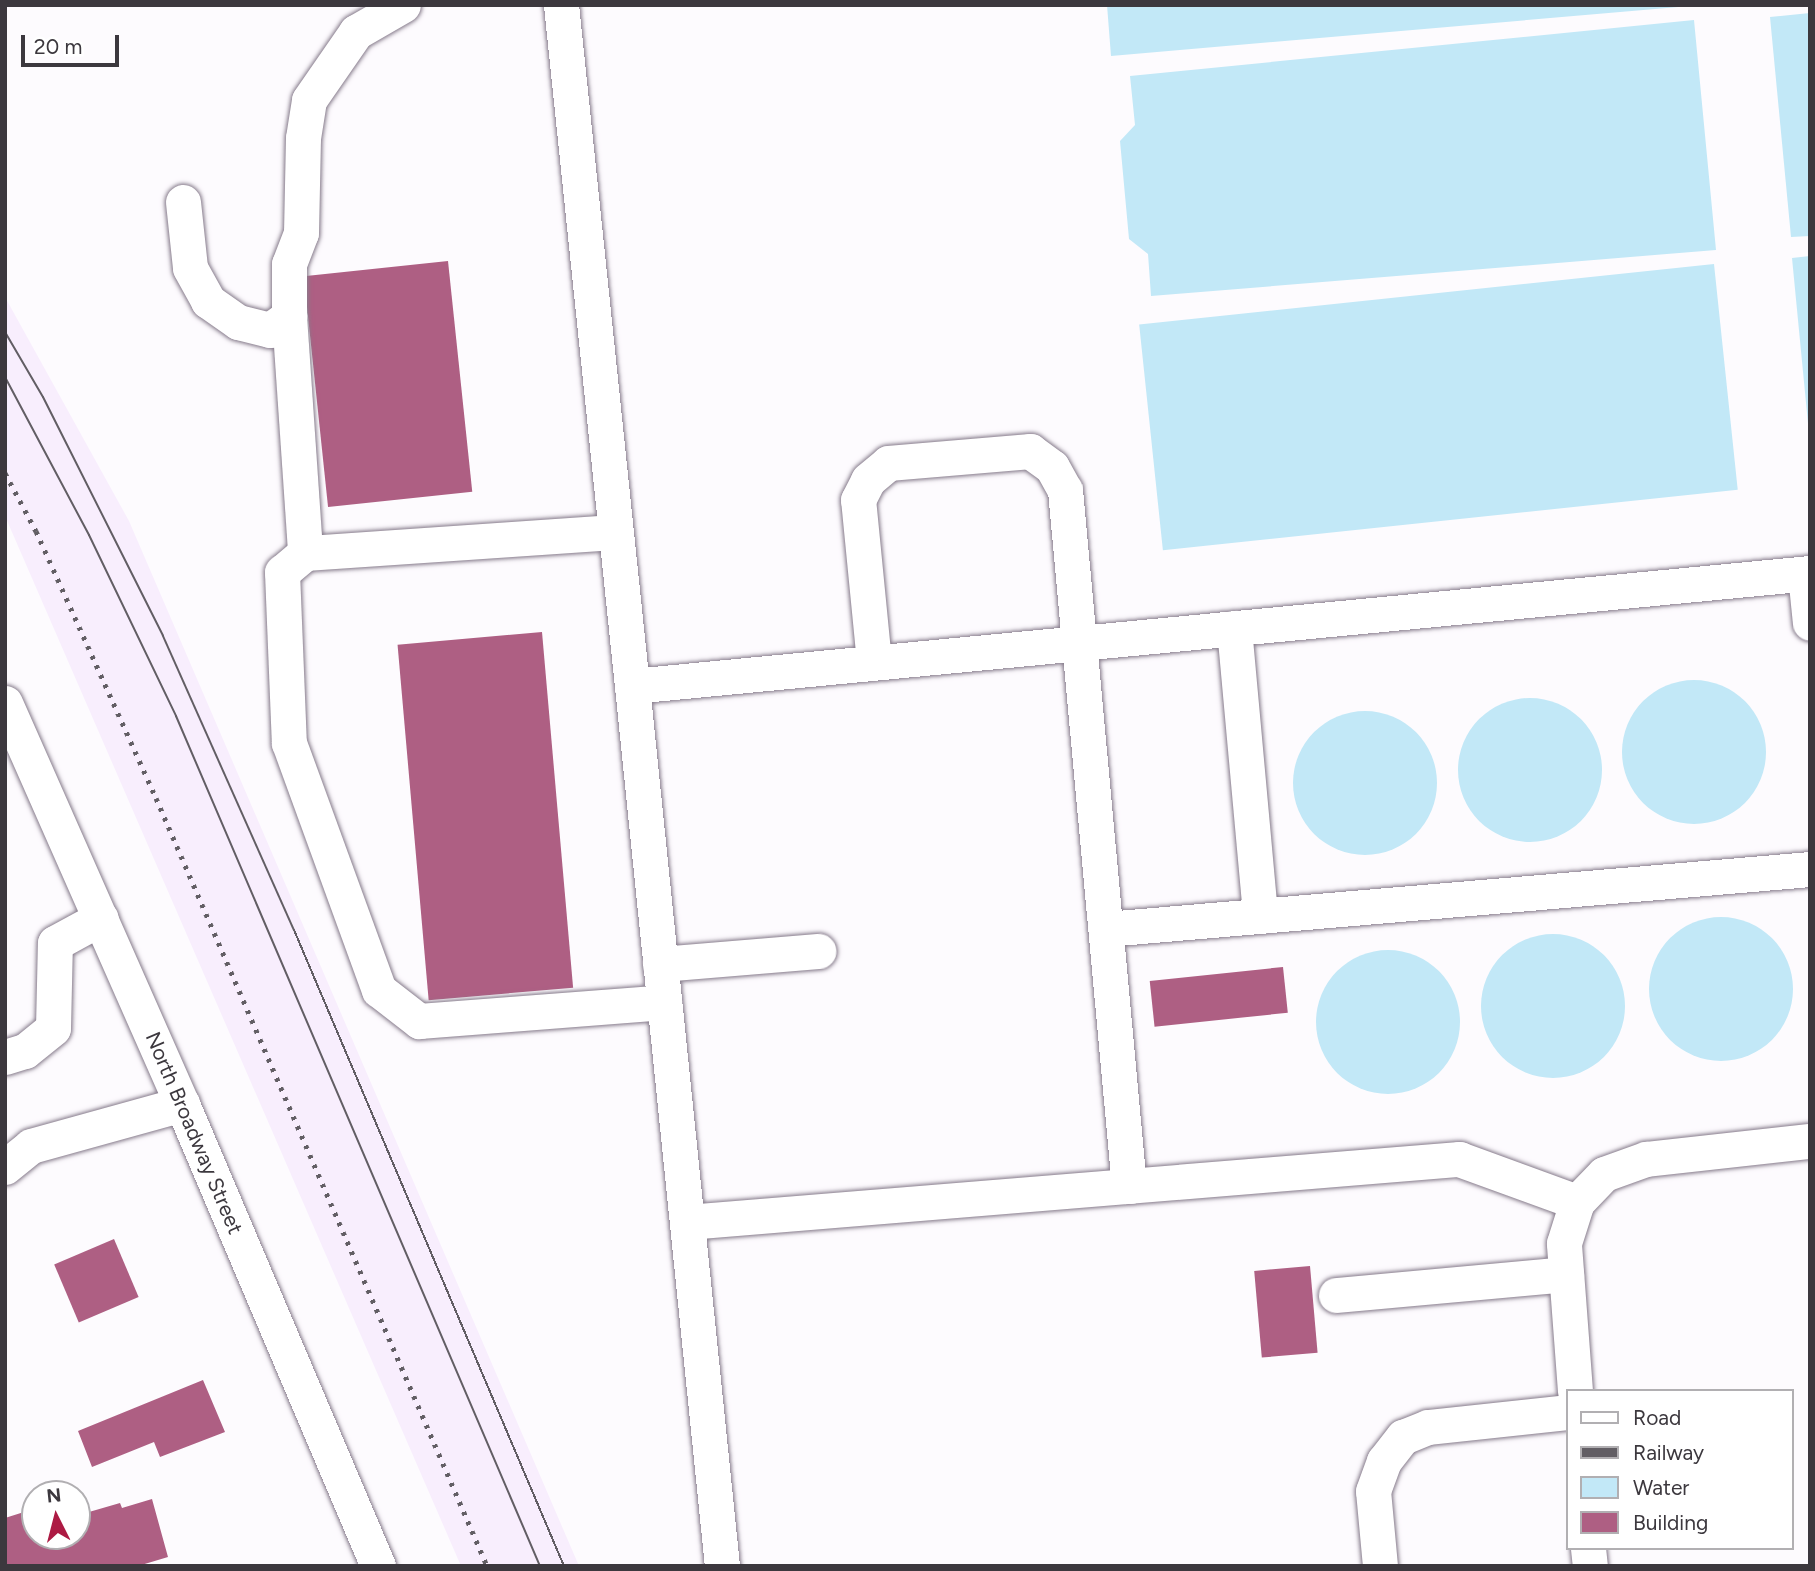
<!DOCTYPE html>
<style>
body{margin:0}
#map{position:relative;width:1815px;height:1571px;overflow:hidden;background:#fdfbfe;font-family:Figtree,sans-serif}
div>[style]{position:absolute}
[style*='--x']{left:calc(var(--x)*1px);top:calc(var(--y)*1px);width:calc(var(--w)*1px);rotate:calc(var(--a)*1deg)}
.built>*{inset:0;background:#f8eefd}
.water>*{inset:0;background:#c2e8f7;transform-origin:0 0}
.round{border-radius:50%}
.building>*{inset:0;background:#ae5f83;transform-origin:0 0}
.roads{filter:drop-shadow(0 0 2px #867b8b) drop-shadow(0 0 2px #867b8b)}
.minor>*{height:35px;margin:-17.5px;padding:0 17.5px;transform-origin:17.5px;border-radius:17.5px;background:#fff}
.tram>*{height:2px;margin:-1px;padding:0 1px;transform-origin:1px;border-radius:1px;background:#625e64}
.rail>*{height:5px;margin-top:-2.5px;transform-origin:0;background:repeating-linear-gradient(90deg,#625e64 0 3.5px,transparent 0 10.5px)}
span{translate:-50% -50%;white-space:nowrap;text-align:center;line-height:1.15;-webkit-text-stroke:7px #fff;paint-order:stroke}
.street-label{font-size:21px;color:#3c383e}
.frame{position:absolute;inset:0;border:7px solid #3c383e;pointer-events:none}
.legend{position:absolute;left:1566px;top:1389px;width:228px;height:161px;box-sizing:border-box;background:#fff;border:2px solid #b1afb2;margin:0;padding:9px 12px;list-style:none;font-size:21px;color:#3c383e}
.legend li{display:flex;align-items:center;gap:14px;height:35px}
.legend b{width:35px;border:2px solid #b1afb2}
.north{position:absolute;left:21px;top:1480px;width:70px;height:70px;box-sizing:border-box;background:#fff;border:2px solid #b1afb2;border-radius:50%;rotate:354deg;font-size:19px;font-weight:700;line-height:28px;text-align:center;color:#3c383e}
.north::after{content:'';display:block;margin:auto;width:24px;height:32px;background:#ad1a43;clip-path:polygon(50% 0,100% 100%,50% 72%,0 100%)}
.scale{position:absolute;left:21px;top:35px;width:98px;height:32px;box-sizing:border-box;border:4px solid #3c383e;border-top:0;padding-left:9px;font-size:21px;line-height:24px;white-space:nowrap;color:#3c383e;-webkit-text-stroke:5px #fff;paint-order:stroke}
</style>
<div id="map">
<div class="built">
<div style="clip-path:polygon(5px 297px,129px 521px,579px 1566px,461px 1566px,5px 516px)"></div>
</div>
<div class="water">
<div style="clip-path:polygon(1107px 5px,1689px 5px,1690px 6px,1111px 56px)"></div>
<div style="clip-path:polygon(1810px 13px,1810px 236px,1791px 237px,1770px 17px)"></div>
<div style="clip-path:polygon(1694px 20px,1716px 250px,1151px 296px,1148px 254px,1129px 239px,1120px 141px,1135px 125px,1130px 76px)"></div>
<div style="clip-path:polygon(1810px 256px,1810px 444px,1792px 258px)"></div>
<div style="left:1714px;top:264px;width:227px;height:578px;rotate:84deg"></div>
<div class="round" style="left:1622px;top:680px;width:144px;height:144px"></div>
<div class="round" style="left:1458px;top:698px;width:144px;height:144px"></div>
<div class="round" style="left:1293px;top:711px;width:144px;height:144px"></div>
<div class="round" style="left:1649px;top:917px;width:144px;height:144px"></div>
<div class="round" style="left:1481px;top:934px;width:144px;height:144px"></div>
<div class="round" style="left:1316px;top:950px;width:144px;height:144px"></div>
</div>
<div class="building">
<div style="left:448px;top:261px;width:232px;height:145px;rotate:84deg"></div>
<div style="left:542px;top:632px;width:357px;height:145px;rotate:85deg"></div>
<div style="left:1283px;top:967px;width:46px;height:134px;rotate:84deg"></div>
<div style="left:114px;top:1239px;width:63px;height:65px;rotate:67deg"></div>
<div style="left:1310px;top:1266px;width:87px;height:56px;rotate:85deg"></div>
<div style="clip-path:polygon(203px 1380px,225px 1432px,160px 1457px,154px 1442px,92px 1467px,78px 1431px)"></div>
<div style="clip-path:polygon(152px 1499px,168px 1557px,138px 1566px,5px 1566px,5px 1518px,24px 1512px,26px 1518px,35px 1515px,35px 1536px,77px 1536px,77px 1509px,87px 1506px,89px 1512px,120px 1503px,122px 1508px)"></div>
</div>
<div class="roads">
<div class="minor">
<div style="--x:561;--y:5;--w:685;--a:84.05"></div>
<div style="--x:183;--y:202;--w:66;--a:83.9"></div>
<div style="--x:190;--y:268;--w:38;--a:61"></div>
<div style="--x:208;--y:301;--w:37;--a:35"></div>
<div style="--x:238;--y:322;--w:33;--a:14"></div>
<div style="--x:270;--y:330;--w:24;--a:-36"></div>
<div style="--x:289;--y:316;--w:52;--a:-90"></div>
<div style="--x:289;--y:264;--w:33;--a:-69"></div>
<div style="--x:301;--y:233;--w:95;--a:-88.8"></div>
<div style="--x:303;--y:138;--w:38;--a:-81"></div>
<div style="--x:309;--y:100;--w:83;--a:-55.3"></div>
<div style="--x:356;--y:32;--w:54;--a:-29.9"></div>
<div style="--x:289;--y:316;--w:238;--a:86.1"></div>
<div style="--x:614;--y:532;--w:310;--a:176.1"></div>
<div style="--x:305;--y:553;--w:30;--a:140"></div>
<div style="--x:282;--y:572;--w:171;--a:87.7"></div>
<div style="--x:289;--y:743;--w:263;--a:70"></div>
<div style="--x:379;--y:990;--w:51;--a:37.8"></div>
<div style="--x:419;--y:1021;--w:246;--a:-4.4"></div>
<div style="--x:1805;--y:574;--w:49;--a:84.2"></div>
<div style="--x:1234;--y:628;--w:289;--a:84.8"></div>
<div style="--x:874;--y:662;--w:163;--a:-95.6"></div>
<div style="--x:858;--y:500;--w:22;--a:-63"></div>
<div style="--x:868;--y:480;--w:26;--a:-40"></div>
<div style="--x:888;--y:463;--w:143;--a:-4.8"></div>
<div style="--x:1030;--y:451;--w:27;--a:36"></div>
<div style="--x:1052;--y:467;--w:26;--a:61"></div>
<div style="--x:1065;--y:490;--w:699;--a:84.75"></div>
<div style="--x:5;--y:703;--w:438;--a:66.2"></div>
<div style="--x:182;--y:1104;--w:502;--a:67.01"></div>
<div style="--x:1106;--y:929;--w:707;--a:-4.87"></div>
<div style="--x:660;--y:964;--w:159;--a:-4.7"></div>
<div style="--x:5;--y:1057;--w:21;--a:-17"></div>
<div style="--x:25;--y:1051;--w:36;--a:-39"></div>
<div style="--x:53;--y:1028;--w:85;--a:-88.7"></div>
<div style="--x:55;--y:943;--w:52;--a:-28.5"></div>
<div style="--x:5;--y:1167;--w:33;--a:-39"></div>
<div style="--x:31;--y:1146;--w:157;--a:-15.5"></div>
<div style="--x:687;--y:1222;--w:775;--a:-4.67"></div>
<div style="--x:1459;--y:1159;--w:126;--a:20"></div>
<div style="--x:1336;--y:1295;--w:231;--a:-5.2"></div>
<div style="--x:1575;--y:1391;--w:148;--a:-94.3"></div>
<div style="--x:1564;--y:1243;--w:43;--a:-72.4"></div>
<div style="--x:1577;--y:1202;--w:39;--a:-46"></div>
<div style="--x:1604;--y:1174;--w:45;--a:-19.7"></div>
<div style="--x:1646;--y:1159;--w:165;--a:-6.3"></div>
<div style="--x:1588;--y:1548;--w:18;--a:84"></div>
<div style="--x:722;--y:1566;--w:885;--a:-95.84"></div>
<div style="--x:632;--y:686;--w:1183;--a:-5.48"></div>
<div style="--x:1380;--y:1566;--w:75;--a:-95.3"></div>
<div style="--x:1373;--y:1491;--w:32;--a:-70"></div>
<div style="--x:1384;--y:1461;--w:31;--a:-52"></div>
<div style="--x:1403;--y:1437;--w:27;--a:-22"></div>
<div style="--x:1428;--y:1427;--w:141;--a:-6.1"></div>
</div>
</div>
<div class="tram">
<div style="--x:5;--y:332;--w:75;--a:59.7"></div>
<div style="--x:43;--y:397;--w:267;--a:63.3"></div>
<div style="--x:163;--y:636;--w:322;--a:66"></div>
<div style="--x:294;--y:930;--w:691;--a:67"></div>
<div style="--x:5;--y:377;--w:179;--a:62"></div>
<div style="--x:89;--y:535;--w:201;--a:64.3"></div>
<div style="--x:176;--y:716;--w:925;--a:66.82"></div>
</div>
<div class="rail">
<div style="--x:5;--y:473;--w:66;--a:61.9"></div>
<div style="--x:36;--y:531;--w:293;--a:65.8"></div>
<div style="--x:156;--y:798;--w:836;--a:66.68"></div>
</div>
<div class="street-label">
<span style="left:194px;top:1133px;rotate:67deg">North Broadway Street</span>
</div>
<div class="frame"></div>
<ul class="legend">
<li><b style="height:9px;background:#fff"></b>Road</li>
<li><b style="height:9px;background:#625e64"></b>Railway</li>
<li><b style="height:19px;background:#c2e8f7"></b>Water</li>
<li><b style="height:19px;background:#ae5f83"></b>Building</li>
</ul>
<div class="north">N</div>
<div class="scale">20 m</div>
</div>
